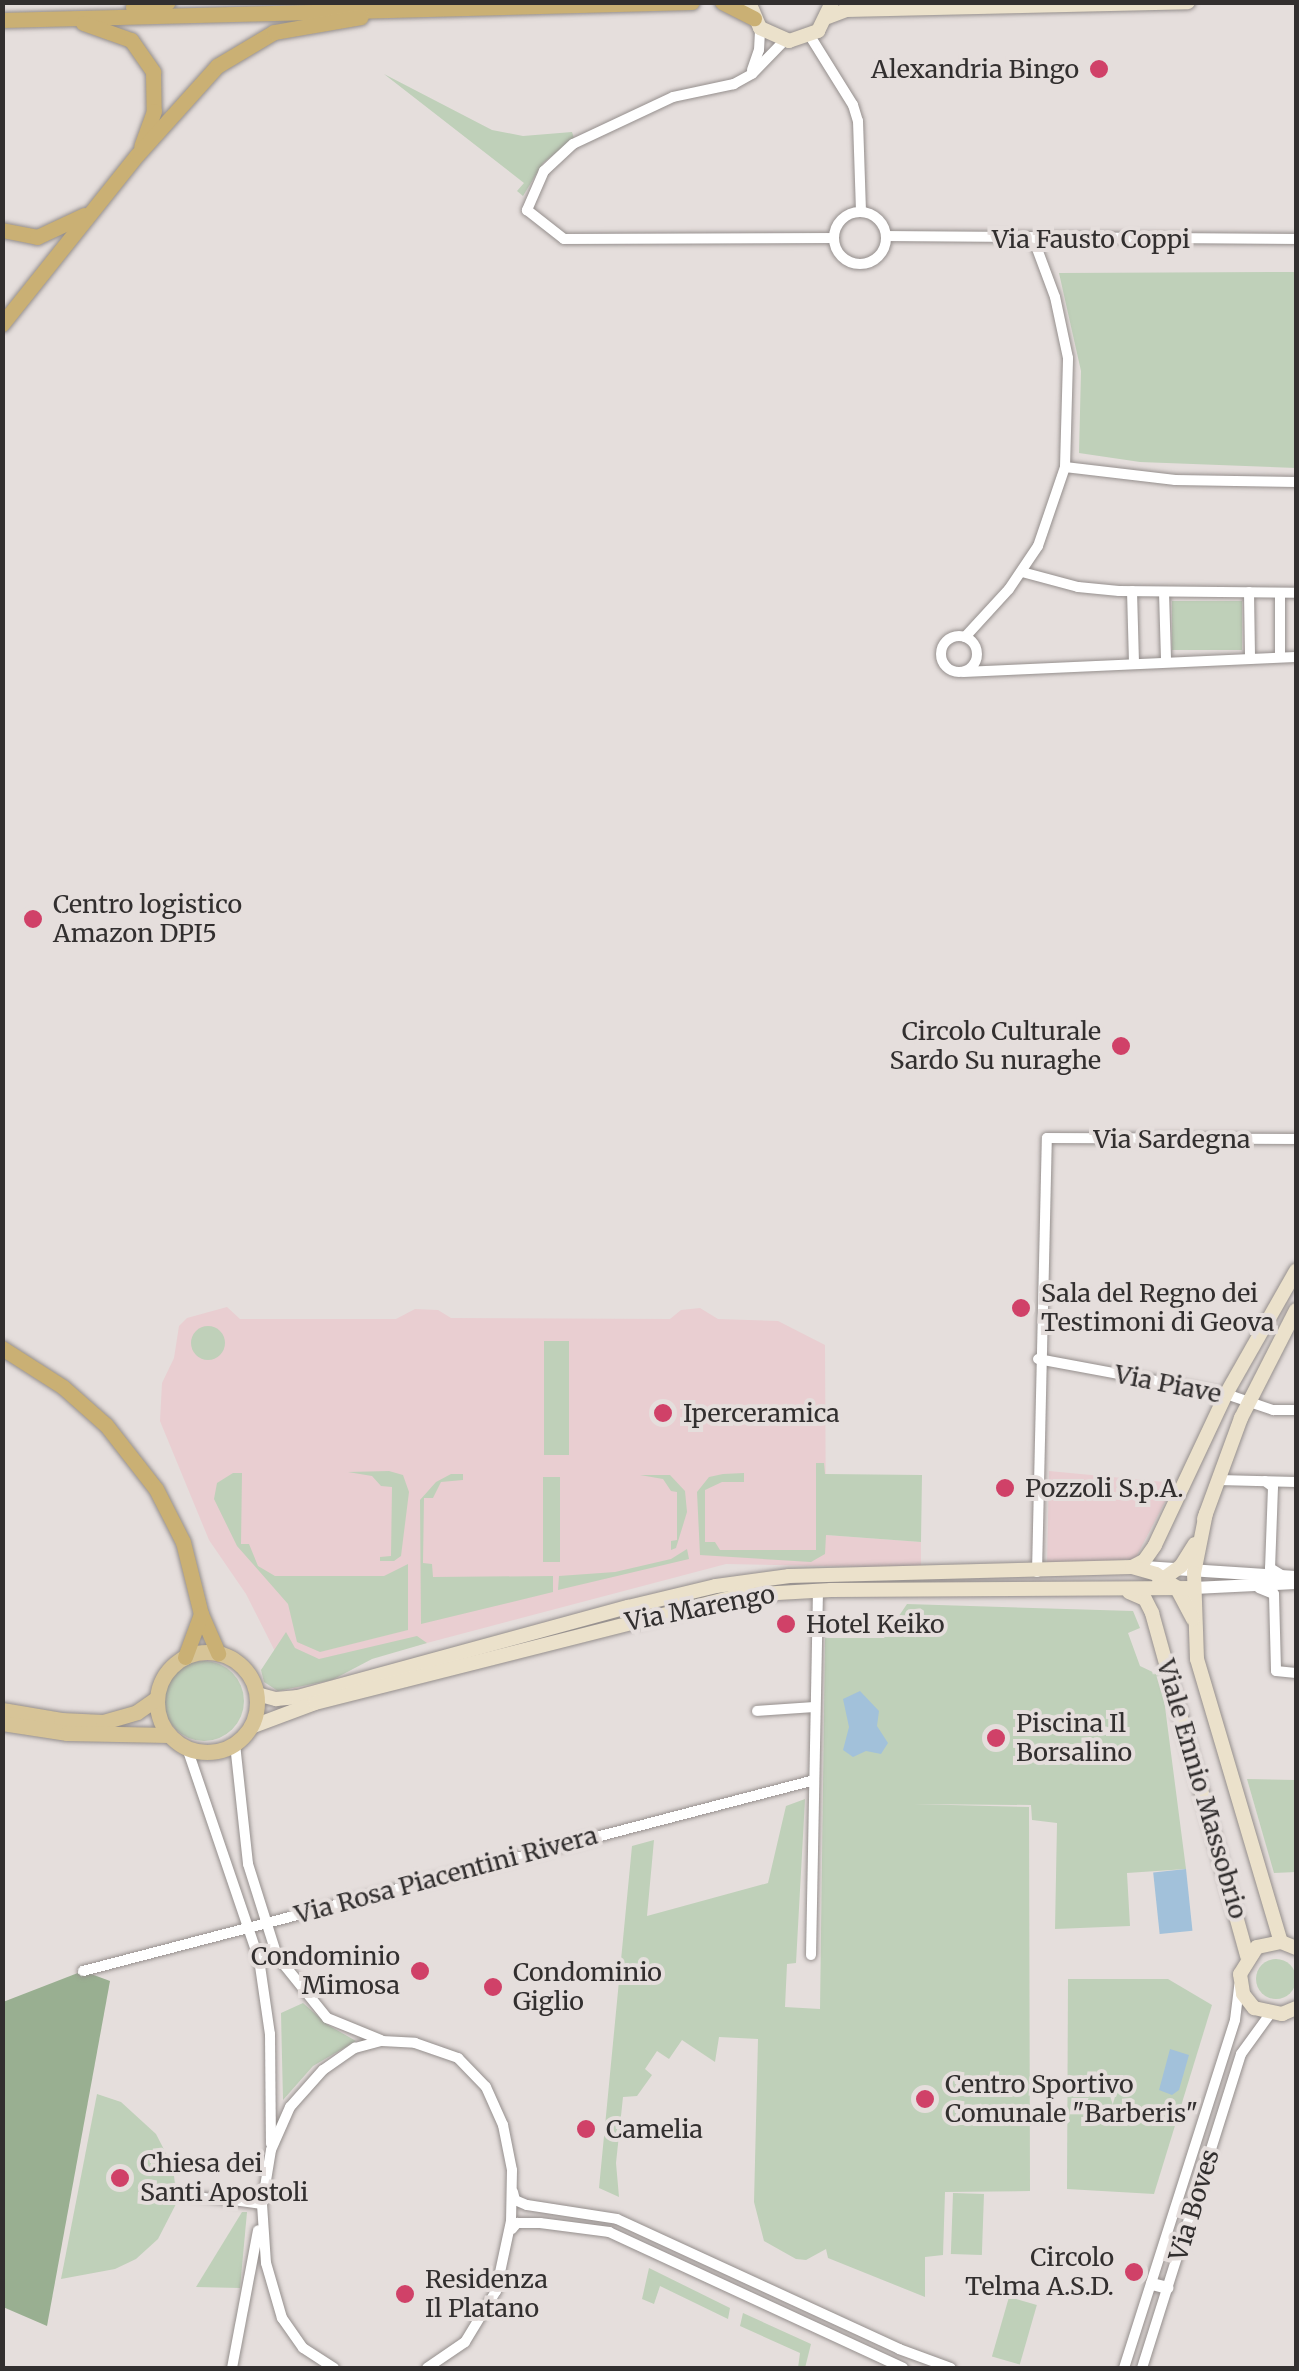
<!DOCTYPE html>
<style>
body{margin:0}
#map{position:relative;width:1299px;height:2371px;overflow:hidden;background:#e5dedc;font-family:Merriweather,serif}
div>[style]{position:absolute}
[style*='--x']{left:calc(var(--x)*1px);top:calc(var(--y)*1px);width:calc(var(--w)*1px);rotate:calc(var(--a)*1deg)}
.commercial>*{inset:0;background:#e9ced1}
.green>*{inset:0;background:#bfd0b9;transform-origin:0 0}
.round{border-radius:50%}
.forest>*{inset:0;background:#99af91}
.water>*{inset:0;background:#a2c1da;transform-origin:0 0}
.roads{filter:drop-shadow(0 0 2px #958f8d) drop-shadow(0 0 2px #958f8d)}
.pedestrian>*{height:8px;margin:-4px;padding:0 4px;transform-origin:4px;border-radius:4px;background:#fff}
.minor>*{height:10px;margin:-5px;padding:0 5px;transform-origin:5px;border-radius:5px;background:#fff}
.minor>.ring{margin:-5px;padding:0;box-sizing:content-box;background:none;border:10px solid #fff;border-radius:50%}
.tertiary>*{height:12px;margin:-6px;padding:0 6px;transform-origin:6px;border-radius:6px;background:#fff}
.secondary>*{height:14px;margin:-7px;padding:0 7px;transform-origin:7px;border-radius:7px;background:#ebe1cb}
.primary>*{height:15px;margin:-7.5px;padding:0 7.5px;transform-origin:7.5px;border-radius:7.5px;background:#d7c497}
.primary>.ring{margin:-7.5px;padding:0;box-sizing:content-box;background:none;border:15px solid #d7c497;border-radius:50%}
.trunk>*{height:15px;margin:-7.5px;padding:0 7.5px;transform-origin:7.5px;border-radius:7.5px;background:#cab074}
.dots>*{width:28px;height:28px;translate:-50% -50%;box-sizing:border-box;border:5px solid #e5dedc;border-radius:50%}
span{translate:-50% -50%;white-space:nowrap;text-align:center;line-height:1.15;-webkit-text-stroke:8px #e5dedc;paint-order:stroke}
.poi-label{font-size:25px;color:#322f2f}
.right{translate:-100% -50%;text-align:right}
.left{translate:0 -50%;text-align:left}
.street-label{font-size:25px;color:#322f2f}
.frame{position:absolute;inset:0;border:5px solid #322f2f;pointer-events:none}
</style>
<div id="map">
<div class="commercial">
<div style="clip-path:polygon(227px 1307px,240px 1319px,396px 1319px,415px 1309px,438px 1310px,451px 1318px,670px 1319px,681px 1310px,700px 1308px,718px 1319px,778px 1321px,825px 1345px,826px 1535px,921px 1542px,921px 1568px,726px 1564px,374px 1657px,294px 1689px,246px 1594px,209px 1540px,160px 1421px,162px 1383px,174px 1358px,179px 1326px,187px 1318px)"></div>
<div style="clip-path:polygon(1049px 1471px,1175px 1483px,1135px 1559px,1047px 1566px)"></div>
</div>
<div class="green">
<div style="clip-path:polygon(384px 74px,492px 130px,523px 136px,572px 132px,574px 138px,543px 163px,523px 196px,517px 191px,524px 183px)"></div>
<div style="clip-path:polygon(1296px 272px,1296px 468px,1140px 462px,1079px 453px,1081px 371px,1059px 273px)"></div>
<div style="left:1172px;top:601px;width:70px;height:49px"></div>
<div class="round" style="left:191px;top:1326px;width:34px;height:34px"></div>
<div style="left:544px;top:1341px;width:25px;height:114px"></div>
<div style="clip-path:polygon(816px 1463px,824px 1463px,825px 1474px,922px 1475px,921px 1542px,826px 1535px,825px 1554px,811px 1562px,700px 1555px,697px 1492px,709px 1477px,723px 1474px,744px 1473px,744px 1482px,722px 1482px,705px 1490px,705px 1542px,715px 1542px,720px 1550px,816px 1550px)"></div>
<div style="clip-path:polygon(389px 1471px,403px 1475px,409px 1492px,401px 1556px,394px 1561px,380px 1561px,380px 1557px,391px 1556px,392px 1487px,381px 1486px,372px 1476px,348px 1472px)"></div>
<div style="clip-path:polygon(233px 1473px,242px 1473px,241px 1544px,249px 1544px,258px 1566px,275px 1576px,384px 1576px,408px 1564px,408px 1630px,320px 1652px,297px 1642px,288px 1604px,237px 1546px,214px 1499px,217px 1483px)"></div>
<div style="clip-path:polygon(451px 1474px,463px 1474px,463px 1480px,441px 1482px,433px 1498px,424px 1498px,423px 1563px,432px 1564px,433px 1577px,553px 1576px,553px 1592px,421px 1624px,420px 1500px,436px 1482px)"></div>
<div style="clip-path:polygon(640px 1475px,670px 1475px,685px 1491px,687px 1512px,676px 1548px,671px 1550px,671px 1541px,677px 1540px,677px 1492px,671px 1491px,663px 1479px)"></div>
<div style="left:543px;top:1477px;width:17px;height:85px"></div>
<div style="clip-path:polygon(687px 1549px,689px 1559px,558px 1590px,559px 1576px,615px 1572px,671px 1559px)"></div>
<div style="clip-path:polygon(907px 1604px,1133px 1611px,1140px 1628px,1128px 1633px,1140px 1666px,1161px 1676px,1186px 1869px,1127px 1873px,1130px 1926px,1055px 1929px,1057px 1823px,1032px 1820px,1031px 1805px,913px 1804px,1029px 1807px,1030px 2191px,945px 2192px,943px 2255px,925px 2257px,925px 2297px,828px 2258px,826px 2249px,806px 2260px,796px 2259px,764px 2241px,754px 2202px,758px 2039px,719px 2037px,715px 2062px,682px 2040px,669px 2059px,657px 2051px,645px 2069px,652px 2075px,637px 2096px,623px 2097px,616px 2163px,619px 2197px,599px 2188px,632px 1846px,654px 1840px,647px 1916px,768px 1883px,786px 1806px,805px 1799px,796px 1963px,787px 1964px,785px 2007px,820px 2009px,825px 1638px,884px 1638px)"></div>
<div style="clip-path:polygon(286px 1632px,295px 1648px,319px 1659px,417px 1636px,427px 1643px,372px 1659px,332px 1680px,278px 1691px,264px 1682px,261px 1670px)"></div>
<div class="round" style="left:164px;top:1661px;width:80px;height:80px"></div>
<div style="clip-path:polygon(1247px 1779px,1296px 1780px,1296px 1872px,1274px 1873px)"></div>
<div class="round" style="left:1256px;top:1959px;width:40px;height:40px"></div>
<div style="clip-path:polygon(1068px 1979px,1168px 1979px,1212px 2005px,1154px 2194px,1067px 2189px)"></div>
<div style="clip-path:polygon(303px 2003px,328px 2025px,356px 2041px,313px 2066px,283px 2100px,281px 2013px)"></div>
<div style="clip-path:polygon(97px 2094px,121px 2102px,156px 2134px,173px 2167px,177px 2202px,158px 2239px,136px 2259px,115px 2269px,61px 2279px)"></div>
<div style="left:953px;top:2193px;width:31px;height:61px;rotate:2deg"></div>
<div style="clip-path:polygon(242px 2212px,247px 2212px,240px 2288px,196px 2287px)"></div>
<div style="clip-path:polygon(649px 2268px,730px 2308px,728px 2319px,660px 2286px,654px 2304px,642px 2299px)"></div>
<div style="left:1009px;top:2297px;width:29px;height:62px;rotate:16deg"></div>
<div style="clip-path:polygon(743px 2313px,811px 2344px,805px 2368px,798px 2368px,800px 2353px,740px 2326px)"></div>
</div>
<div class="forest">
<div style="clip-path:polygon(83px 1971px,110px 1981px,47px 2326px,3px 2307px,3px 2002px)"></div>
</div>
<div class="water">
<div style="clip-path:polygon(860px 1691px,879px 1711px,877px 1726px,888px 1743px,881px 1754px,866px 1751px,853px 1757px,843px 1750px,849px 1727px,843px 1699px)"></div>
<div style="left:1186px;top:1869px;width:62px;height:33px;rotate:84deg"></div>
<div style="clip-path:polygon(1170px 2049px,1189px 2055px,1179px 2090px,1172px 2095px,1159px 2090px)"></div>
</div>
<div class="roads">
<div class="pedestrian">
<div style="--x:168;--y:2192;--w:95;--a:7.9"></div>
</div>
<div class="minor">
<div style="--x:810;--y:36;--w:81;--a:58.1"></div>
<div style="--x:853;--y:105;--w:17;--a:73"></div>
<div style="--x:858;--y:121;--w:91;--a:88.1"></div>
<div style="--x:785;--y:40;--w:47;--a:134.1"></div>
<div style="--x:752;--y:74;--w:21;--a:151"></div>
<div style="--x:734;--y:84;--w:62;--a:168"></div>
<div style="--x:673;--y:97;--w:110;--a:154.8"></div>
<div style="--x:573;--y:144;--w:40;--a:137"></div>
<div style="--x:544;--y:171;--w:43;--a:113.6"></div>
<div style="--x:527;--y:210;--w:47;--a:38.1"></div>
<div style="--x:564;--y:239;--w:270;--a:-0.2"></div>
<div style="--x:752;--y:70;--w:21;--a:-71"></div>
<div style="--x:759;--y:50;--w:22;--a:-87"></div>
<div class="ring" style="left:834px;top:212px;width:42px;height:42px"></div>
<div style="--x:886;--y:236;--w:410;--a:0.4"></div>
<div style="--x:1065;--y:467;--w:111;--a:6.7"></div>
<div style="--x:1175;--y:480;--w:121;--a:0.9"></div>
<div style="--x:1022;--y:572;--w:58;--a:15"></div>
<div style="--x:1078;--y:587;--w:41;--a:5.6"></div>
<div style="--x:1119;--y:591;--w:177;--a:0.6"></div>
<div style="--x:1132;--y:591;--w:72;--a:88.4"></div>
<div style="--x:1164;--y:592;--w:69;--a:88.3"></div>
<div style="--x:1249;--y:592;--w:66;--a:89.1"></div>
<div style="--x:1280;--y:593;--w:64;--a:90"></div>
<div class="ring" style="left:941px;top:636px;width:26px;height:26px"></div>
<div style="--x:965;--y:637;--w:65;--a:-47.5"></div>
<div style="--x:1009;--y:589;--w:52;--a:-56"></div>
<div style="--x:1038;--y:546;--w:83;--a:-71.1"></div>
<div style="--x:1065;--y:467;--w:109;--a:-88.4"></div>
<div style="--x:1068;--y:358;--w:62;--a:-102"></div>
<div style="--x:1055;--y:297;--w:63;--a:-110.4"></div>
<div style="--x:963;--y:672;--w:333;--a:-2.6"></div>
<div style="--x:1038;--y:1359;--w:191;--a:10.5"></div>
<div style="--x:1226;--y:1394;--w:50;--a:18.8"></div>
<div style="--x:1273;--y:1410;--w:23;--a:0"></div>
<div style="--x:1218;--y:1480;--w:78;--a:1.5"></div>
<div style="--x:1265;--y:1481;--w:10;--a:37"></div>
<div style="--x:1273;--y:1487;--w:81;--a:92.1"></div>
<div style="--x:1270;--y:1568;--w:12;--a:31"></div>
<div style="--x:1037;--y:1572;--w:434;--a:-88.7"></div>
<div style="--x:1047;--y:1138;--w:249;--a:0.2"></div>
<div style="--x:1259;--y:1588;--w:16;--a:22"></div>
<div style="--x:1274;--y:1594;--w:77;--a:88.5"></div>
<div style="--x:1276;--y:1671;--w:20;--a:6"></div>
<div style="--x:757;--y:1711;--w:56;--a:-4.1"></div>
<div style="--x:235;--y:1744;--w:121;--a:83.8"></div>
<div style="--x:248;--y:1864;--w:96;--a:72.5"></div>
<div style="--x:277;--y:1956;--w:80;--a:51.1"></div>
<div style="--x:327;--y:2018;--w:58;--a:22.2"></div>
<div style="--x:187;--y:1748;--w:223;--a:71.2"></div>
<div style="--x:259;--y:1959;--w:76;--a:81.7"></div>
<div style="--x:270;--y:2034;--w:110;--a:89.5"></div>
<div style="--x:811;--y:1955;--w:365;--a:-88.9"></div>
<div style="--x:83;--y:1971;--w:752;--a:-14.63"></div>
<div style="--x:513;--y:2192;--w:8;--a:76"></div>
<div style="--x:515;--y:2200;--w:13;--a:23"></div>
<div style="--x:527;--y:2205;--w:91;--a:8.8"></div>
<div style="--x:617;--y:2219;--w:311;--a:24.7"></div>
<div style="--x:899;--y:2349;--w:55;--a:20.1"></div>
<div style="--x:512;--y:2229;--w:8;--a:-50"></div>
<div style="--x:517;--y:2223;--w:23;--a:0"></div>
<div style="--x:540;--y:2223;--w:70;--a:7.4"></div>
<div style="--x:609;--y:2232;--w:324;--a:24.8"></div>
<div style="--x:232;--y:2368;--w:140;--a:-79.3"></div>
<div style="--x:334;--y:2368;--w:37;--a:-147"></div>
<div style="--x:303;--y:2348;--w:37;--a:-125"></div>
<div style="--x:282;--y:2318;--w:57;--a:-106.2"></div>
<div style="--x:266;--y:2263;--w:58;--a:-93.9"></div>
<div style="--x:262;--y:2205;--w:56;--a:-80.7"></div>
<div style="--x:271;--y:2150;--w:47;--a:-66.2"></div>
<div style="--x:290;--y:2107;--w:50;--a:-48.3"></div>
<div style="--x:323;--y:2070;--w:39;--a:-35"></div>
<div style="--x:355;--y:2048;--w:28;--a:-15"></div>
<div style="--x:382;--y:2041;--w:33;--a:3"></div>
<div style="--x:415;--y:2043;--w:46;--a:19.2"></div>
<div style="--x:458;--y:2058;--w:40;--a:46"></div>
<div style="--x:486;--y:2087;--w:42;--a:65.9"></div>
<div style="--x:503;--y:2125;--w:46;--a:78.7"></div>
<div style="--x:512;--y:2170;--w:51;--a:91.1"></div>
<div style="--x:511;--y:2221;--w:72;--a:102.1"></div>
<div style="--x:496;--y:2291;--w:60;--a:121.3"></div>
<div style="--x:465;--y:2342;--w:46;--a:145.6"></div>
<div style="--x:1124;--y:2368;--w:365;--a:-72.3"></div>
<div style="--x:1235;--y:2020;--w:35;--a:-83"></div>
<div style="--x:1142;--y:2368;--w:329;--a:-72.5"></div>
<div style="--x:1241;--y:2054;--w:49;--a:-54.1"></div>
</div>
<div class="tertiary">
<div style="--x:1144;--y:1567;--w:152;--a:3.8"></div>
<div style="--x:1194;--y:1588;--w:102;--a:-2.8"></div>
<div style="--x:1152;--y:2284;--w:16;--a:14"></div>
</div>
<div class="secondary">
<div style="--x:749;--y:2;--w:28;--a:67"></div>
<div style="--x:760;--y:28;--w:32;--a:24"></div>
<div style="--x:789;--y:41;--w:31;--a:-19"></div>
<div style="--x:818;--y:31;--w:32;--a:-64"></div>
<div style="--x:828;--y:17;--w:19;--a:-21"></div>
<div style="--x:846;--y:10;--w:342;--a:-1.3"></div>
<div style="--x:1206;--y:1513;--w:61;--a:101.3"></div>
<div style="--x:1194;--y:1573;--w:86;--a:88"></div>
<div style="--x:1197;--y:1659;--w:295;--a:73.5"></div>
<div style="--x:1204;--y:1519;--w:108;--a:-69.9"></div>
<div style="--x:1241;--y:1418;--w:121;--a:-63"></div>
<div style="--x:1132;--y:1567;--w:13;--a:-27"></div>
<div style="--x:1144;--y:1561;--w:19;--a:-55"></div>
<div style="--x:1155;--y:1545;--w:167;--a:-64.8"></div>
<div style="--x:1226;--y:1394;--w:142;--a:-60.4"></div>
<div style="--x:1159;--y:1582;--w:27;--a:-36"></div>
<div style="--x:1181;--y:1566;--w:26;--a:-58"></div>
<div style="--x:1129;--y:1592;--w:17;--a:24"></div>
<div style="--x:1145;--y:1599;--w:16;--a:63"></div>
<div style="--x:1152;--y:1613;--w:356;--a:74.5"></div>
<div style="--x:257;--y:1694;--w:20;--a:15"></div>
<div style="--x:276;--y:1699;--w:22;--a:-5"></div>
<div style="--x:298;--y:1697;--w:342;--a:-15.3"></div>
<div style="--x:628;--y:1607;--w:90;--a:-13.4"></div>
<div style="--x:716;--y:1586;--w:74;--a:-7.8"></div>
<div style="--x:789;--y:1576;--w:343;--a:-1.5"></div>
<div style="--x:1132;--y:1567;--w:25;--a:16"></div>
<div style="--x:1156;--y:1574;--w:24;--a:33"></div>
<div style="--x:1176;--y:1587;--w:36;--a:62"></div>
<div style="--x:251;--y:1727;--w:68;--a:-20.6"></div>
<div style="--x:315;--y:1703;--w:440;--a:-14.2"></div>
<div style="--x:742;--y:1595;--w:89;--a:-3.2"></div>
<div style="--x:831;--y:1590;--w:363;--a:-0.3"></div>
<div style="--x:1296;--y:1948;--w:16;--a:-158"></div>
<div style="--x:1281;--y:1942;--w:25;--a:168"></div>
<div style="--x:1257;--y:1947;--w:32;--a:122"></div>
<div style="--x:1240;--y:1974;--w:20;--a:81"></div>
<div style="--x:1243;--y:1994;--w:18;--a:52"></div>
<div style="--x:1254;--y:2008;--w:29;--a:12"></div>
<div style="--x:1282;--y:2014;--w:15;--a:-23"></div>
</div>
<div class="primary">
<div class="ring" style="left:157px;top:1652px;width:85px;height:85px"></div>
<div style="--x:2;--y:1710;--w:60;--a:9.6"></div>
<div style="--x:61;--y:1720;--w:42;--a:2.7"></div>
<div style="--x:103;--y:1722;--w:35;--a:-16"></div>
<div style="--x:137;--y:1712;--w:24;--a:-35"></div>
<div style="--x:2;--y:1723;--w:66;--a:8.7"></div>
<div style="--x:67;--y:1733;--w:102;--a:1.1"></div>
</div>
<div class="trunk">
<div style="--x:722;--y:2;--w:36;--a:27"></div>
<div style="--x:133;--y:7;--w:35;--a:-8"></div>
<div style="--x:2;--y:20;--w:690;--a:-1.49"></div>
<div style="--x:83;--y:23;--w:51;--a:19.5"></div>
<div style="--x:131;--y:40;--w:39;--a:55"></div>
<div style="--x:153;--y:72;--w:39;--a:89"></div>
<div style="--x:154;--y:111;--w:37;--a:110"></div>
<div style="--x:2;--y:230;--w:36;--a:11"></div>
<div style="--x:37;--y:237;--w:52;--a:-25.1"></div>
<div style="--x:2;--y:324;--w:216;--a:-51.4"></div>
<div style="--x:137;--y:155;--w:120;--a:-48"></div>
<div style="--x:217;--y:66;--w:66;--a:-30.8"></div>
<div style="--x:274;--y:32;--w:88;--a:-9.8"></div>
<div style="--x:2;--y:1348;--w:72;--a:32.6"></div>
<div style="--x:63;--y:1387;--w:57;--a:41.5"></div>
<div style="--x:106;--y:1425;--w:81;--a:52"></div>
<div style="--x:156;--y:1489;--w:59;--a:63"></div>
<div style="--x:183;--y:1542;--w:74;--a:76"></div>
<div style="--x:201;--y:1614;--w:43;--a:66.4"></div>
<div style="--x:185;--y:1657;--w:46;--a:-69.6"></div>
</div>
</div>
<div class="dots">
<div style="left:1099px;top:69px;background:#d04168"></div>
<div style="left:33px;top:919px;background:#d04168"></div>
<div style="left:1121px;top:1046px;background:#d04168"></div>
<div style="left:1021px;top:1308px;background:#d04168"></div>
<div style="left:663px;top:1413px;background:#d04168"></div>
<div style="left:1005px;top:1488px;background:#d04168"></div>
<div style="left:786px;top:1624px;background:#d04168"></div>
<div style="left:996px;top:1738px;background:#d04168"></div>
<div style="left:420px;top:1971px;background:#d04168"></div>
<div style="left:493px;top:1987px;background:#d04168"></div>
<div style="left:925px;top:2099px;background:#d04168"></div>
<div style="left:586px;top:2129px;background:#d04168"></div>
<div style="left:120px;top:2178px;background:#d04168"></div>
<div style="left:1134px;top:2272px;background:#d04168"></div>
<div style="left:405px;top:2294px;background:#d04168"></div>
</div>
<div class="poi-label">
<span class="right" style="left:1079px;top:69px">Alexandria Bingo</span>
<span class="left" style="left:53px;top:919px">Centro logistico<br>Amazon DPI5</span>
<span class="right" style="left:1101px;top:1046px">Circolo Culturale<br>Sardo Su nuraghe</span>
<span class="left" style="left:1041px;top:1308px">Sala del Regno dei<br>Testimoni di Geova</span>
<span class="left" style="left:683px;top:1413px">Iperceramica</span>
<span class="left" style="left:1025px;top:1488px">Pozzoli S.p.A.</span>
<span class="left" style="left:806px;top:1624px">Hotel Keiko</span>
<span class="left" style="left:1016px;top:1738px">Piscina Il<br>Borsalino</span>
<span class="right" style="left:400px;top:1971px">Condominio<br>Mimosa</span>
<span class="left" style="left:513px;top:1987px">Condominio<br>Giglio</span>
<span class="left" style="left:945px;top:2099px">Centro Sportivo<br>Comunale "Barberis"</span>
<span class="left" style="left:606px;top:2129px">Camelia</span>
<span class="left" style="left:140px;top:2178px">Chiesa dei<br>Santi Apostoli</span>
<span class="right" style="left:1114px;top:2272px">Circolo<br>Telma A.S.D.</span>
<span class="left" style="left:425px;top:2294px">Residenza<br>Il Platano</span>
</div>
<div class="street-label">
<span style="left:1091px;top:239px">Via Fausto Coppi</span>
<span style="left:1172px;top:1139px">Via Sardegna</span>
<span style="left:1168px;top:1384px;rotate:11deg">Via Piave</span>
<span style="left:700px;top:1608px;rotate:-11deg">Via Marengo</span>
<span style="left:1202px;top:1789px;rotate:74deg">Viale Ennio Massobrio</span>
<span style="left:446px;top:1875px;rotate:-15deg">Via Rosa Piacentini Rivera</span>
<span style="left:1194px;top:2205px;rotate:-73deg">Via Boves</span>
</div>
<div class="frame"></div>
</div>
